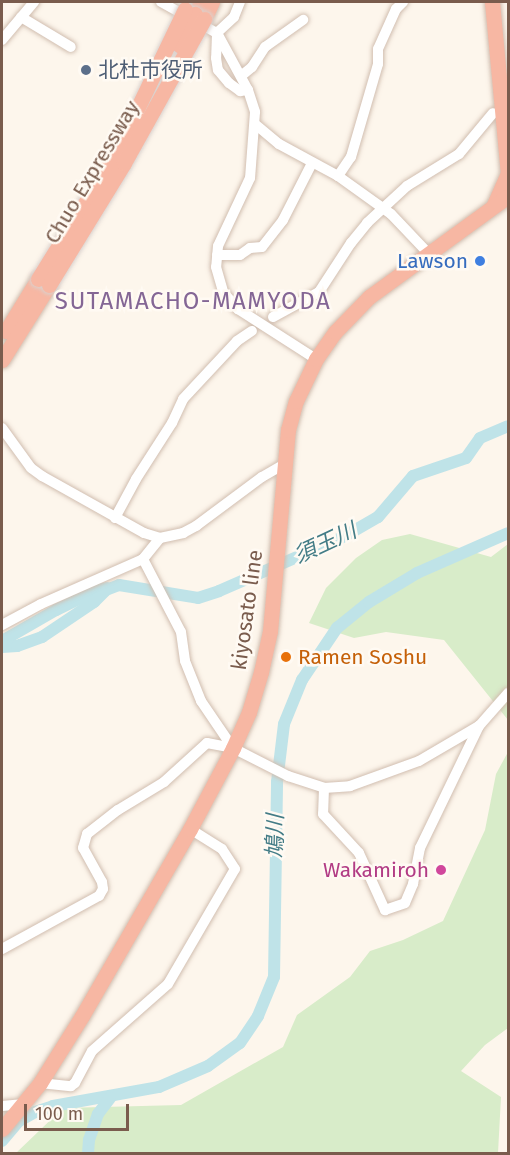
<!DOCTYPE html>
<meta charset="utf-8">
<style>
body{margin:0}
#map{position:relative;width:510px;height:1155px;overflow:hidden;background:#fdf6ec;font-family:"Fira Sans","Noto Sans JP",sans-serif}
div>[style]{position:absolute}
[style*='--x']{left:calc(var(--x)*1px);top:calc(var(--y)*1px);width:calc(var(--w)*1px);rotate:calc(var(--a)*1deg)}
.green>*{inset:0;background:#d8ecc9}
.river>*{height:12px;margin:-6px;padding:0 6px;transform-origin:6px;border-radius:6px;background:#bfe3e8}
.roads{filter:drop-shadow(0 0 2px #d1beb0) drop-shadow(0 0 2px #d1beb0)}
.minor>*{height:10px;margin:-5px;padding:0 5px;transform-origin:5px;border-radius:5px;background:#fff}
.highway>*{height:15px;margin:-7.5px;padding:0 7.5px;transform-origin:7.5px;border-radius:7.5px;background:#f7b7a3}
.bridges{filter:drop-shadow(0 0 2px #dad1cd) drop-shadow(0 0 2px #dad1cd)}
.highway-bridge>*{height:15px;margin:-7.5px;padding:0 7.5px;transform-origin:7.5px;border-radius:7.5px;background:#f7b7a3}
.dots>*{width:16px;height:16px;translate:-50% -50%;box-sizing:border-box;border:3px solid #fffaf3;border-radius:50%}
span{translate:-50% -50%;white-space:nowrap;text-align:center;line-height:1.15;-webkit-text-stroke:5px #fffaf3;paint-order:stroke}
.service-label{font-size:21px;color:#4e5e75}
.left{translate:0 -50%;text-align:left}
.street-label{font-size:21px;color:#7a5c4d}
.shop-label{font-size:21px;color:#366cbe}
.right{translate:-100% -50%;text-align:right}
.food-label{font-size:21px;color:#c56008}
.hotel-label{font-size:21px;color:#b23c85}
.water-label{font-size:22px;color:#437c86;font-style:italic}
.quarter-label{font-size:24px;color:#846695;letter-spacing:1.5px}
.frame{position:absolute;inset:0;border:3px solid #7a5c4d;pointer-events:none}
.scale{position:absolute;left:24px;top:1104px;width:105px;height:27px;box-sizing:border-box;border:3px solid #7a5c4d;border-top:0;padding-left:8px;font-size:18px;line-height:21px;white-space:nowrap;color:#7a5c4d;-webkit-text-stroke:4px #fffaf3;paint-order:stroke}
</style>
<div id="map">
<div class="green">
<div style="clip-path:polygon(410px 534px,491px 557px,508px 544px,508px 720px,444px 640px,386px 632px,354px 638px,309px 623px,326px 588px,356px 558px,382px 540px)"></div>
<div style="clip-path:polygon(508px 752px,508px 1028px,485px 1045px,461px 1071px,501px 1097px,498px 1153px,16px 1153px,63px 1108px,181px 1105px,283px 1047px,297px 1015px,350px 977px,370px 951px,403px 940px,443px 921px,485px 830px,496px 774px)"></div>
</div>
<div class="river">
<div style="--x:2;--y:641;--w:62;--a:-29.9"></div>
<div style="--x:56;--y:610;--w:46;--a:-26"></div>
<div style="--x:97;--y:590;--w:10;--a:-11"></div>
<div style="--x:2;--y:647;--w:15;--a:-4"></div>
<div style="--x:17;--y:646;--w:27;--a:-20"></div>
<div style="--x:42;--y:637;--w:63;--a:-33.9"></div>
<div style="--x:94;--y:602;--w:17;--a:-45"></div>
<div style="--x:106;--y:590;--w:14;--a:-21"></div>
<div style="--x:119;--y:585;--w:80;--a:9.3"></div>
<div style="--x:198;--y:598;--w:22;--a:-18"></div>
<div style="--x:219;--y:591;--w:137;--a:-23.6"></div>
<div style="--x:345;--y:536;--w:38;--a:-30"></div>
<div style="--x:378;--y:517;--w:54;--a:-49.5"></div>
<div style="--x:413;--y:476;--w:56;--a:-18.8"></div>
<div style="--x:466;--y:458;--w:24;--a:-55"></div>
<div style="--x:480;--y:438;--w:30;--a:-23"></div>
<div style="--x:2;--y:1141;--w:26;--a:-50"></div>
<div style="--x:19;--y:1121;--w:18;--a:-29"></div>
<div style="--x:35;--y:1112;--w:19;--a:-18"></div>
<div style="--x:53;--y:1106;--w:108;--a:-10.2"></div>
<div style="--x:159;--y:1087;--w:53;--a:-23.2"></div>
<div style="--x:208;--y:1066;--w:39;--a:-36"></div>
<div style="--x:240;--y:1043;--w:32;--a:-56"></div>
<div style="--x:258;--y:1016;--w:42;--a:-67.7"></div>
<div style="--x:274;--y:977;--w:195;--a:-89.1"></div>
<div style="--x:277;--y:782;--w:58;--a:-83.1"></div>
<div style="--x:284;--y:724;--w:48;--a:-67.8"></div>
<div style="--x:302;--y:680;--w:63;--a:-56.1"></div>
<div style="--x:337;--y:628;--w:41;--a:-39.1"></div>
<div style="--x:369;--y:602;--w:56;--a:-31.1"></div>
<div style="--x:417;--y:573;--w:99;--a:-23.7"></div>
<div style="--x:88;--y:1154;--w:14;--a:-86"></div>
<div style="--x:89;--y:1140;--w:28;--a:-71"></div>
<div style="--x:98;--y:1114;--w:20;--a:-53"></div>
</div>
<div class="roads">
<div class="minor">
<div style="--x:161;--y:2;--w:64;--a:29"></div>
<div style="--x:217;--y:33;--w:65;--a:61.5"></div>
<div style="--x:248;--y:90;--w:23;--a:72"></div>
<div style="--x:255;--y:112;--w:66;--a:94.3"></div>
<div style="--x:250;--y:178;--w:75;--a:115.2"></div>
<div style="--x:218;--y:246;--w:21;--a:95"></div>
<div style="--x:216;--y:267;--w:26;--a:74"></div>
<div style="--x:223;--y:292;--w:23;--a:49"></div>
<div style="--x:238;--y:309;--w:93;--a:32.7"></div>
<div style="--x:240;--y:2;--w:16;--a:112"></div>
<div style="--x:234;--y:17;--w:23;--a:137"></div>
<div style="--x:217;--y:33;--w:25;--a:92"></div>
<div style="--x:216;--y:58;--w:12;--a:81"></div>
<div style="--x:218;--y:70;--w:17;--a:50"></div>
<div style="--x:229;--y:83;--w:14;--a:36"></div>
<div style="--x:240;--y:91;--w:8;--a:-7"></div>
<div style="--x:21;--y:17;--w:58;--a:31"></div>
<div style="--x:2;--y:40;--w:50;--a:-49.9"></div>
<div style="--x:241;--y:76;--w:14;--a:-39"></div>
<div style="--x:252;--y:67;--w:24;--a:-57"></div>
<div style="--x:265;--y:47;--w:47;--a:-35.4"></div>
<div style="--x:255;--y:124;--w:31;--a:40"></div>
<div style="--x:279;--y:144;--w:67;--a:28.5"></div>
<div style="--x:338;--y:176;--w:65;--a:35.6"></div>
<div style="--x:391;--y:214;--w:55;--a:46.5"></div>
<div style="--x:338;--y:176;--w:23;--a:-56"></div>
<div style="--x:351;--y:157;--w:97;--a:-73.8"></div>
<div style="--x:378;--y:64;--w:15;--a:-90"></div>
<div style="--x:378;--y:49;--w:44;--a:-65.8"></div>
<div style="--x:396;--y:9;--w:10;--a:-45"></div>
<div style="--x:217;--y:255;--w:23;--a:0"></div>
<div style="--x:240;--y:255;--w:12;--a:-35"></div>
<div style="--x:250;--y:248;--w:12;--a:-5"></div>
<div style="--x:262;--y:247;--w:34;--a:-52"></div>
<div style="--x:283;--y:220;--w:64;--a:-63"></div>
<div style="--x:273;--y:317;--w:52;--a:-28.5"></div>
<div style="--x:319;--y:292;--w:59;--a:-56.9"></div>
<div style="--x:351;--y:243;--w:26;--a:-51"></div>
<div style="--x:367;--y:223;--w:54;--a:-42.8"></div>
<div style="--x:407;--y:186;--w:61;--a:-31.6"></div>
<div style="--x:459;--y:154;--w:53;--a:-50.3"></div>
<div style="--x:2;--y:428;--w:49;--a:54.1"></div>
<div style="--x:31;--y:468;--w:14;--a:36"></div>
<div style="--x:42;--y:476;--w:117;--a:29.2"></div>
<div style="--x:144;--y:533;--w:17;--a:17"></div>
<div style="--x:160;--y:538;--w:24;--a:-12"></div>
<div style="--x:183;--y:533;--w:15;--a:-28"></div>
<div style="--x:196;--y:526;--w:82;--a:-36.6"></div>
<div style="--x:262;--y:477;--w:24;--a:-30"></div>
<div style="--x:115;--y:518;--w:44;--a:-61.7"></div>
<div style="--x:136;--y:479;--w:67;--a:-57.3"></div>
<div style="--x:172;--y:423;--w:26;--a:-65"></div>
<div style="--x:183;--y:399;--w:79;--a:-47"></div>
<div style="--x:237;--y:341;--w:18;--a:-34"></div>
<div style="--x:143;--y:559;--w:82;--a:62.5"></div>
<div style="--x:181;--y:632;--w:29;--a:82"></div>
<div style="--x:185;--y:661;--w:43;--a:68.2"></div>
<div style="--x:201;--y:701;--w:57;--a:55.8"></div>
<div style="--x:2;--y:625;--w:44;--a:-28.3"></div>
<div style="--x:41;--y:604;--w:111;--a:-23.8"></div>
<div style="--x:143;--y:559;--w:27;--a:-51"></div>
<div style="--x:324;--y:788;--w:26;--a:92"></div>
<div style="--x:323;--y:814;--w:53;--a:47.3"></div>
<div style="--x:359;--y:853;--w:63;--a:65.5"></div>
<div style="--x:385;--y:910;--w:21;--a:-19"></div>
<div style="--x:405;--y:903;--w:21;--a:-67"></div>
<div style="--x:413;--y:884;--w:37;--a:-79"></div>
<div style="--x:420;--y:848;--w:136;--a:-64.2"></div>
<div style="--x:479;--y:726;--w:44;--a:-48.7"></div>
<div style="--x:2;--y:949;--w:111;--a:-28.7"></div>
<div style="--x:99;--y:896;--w:8;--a:-60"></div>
<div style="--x:103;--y:889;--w:7;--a:-98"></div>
<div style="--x:102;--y:882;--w:39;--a:-119"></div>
<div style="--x:83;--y:848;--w:15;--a:-74"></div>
<div style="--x:87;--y:834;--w:39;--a:-38"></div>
<div style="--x:118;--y:810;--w:54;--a:-31.3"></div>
<div style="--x:164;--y:782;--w:58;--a:-42.2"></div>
<div style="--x:207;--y:743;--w:26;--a:11"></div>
<div style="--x:233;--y:748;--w:62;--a:27"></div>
<div style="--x:288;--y:776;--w:38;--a:18"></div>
<div style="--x:324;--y:788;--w:26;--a:-4"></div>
<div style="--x:350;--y:786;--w:73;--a:-19.9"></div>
<div style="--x:419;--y:761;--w:69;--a:-30.3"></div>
<div style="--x:40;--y:1083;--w:31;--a:6"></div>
<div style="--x:71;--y:1086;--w:5;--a:-37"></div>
<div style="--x:75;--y:1083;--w:36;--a:-62"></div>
<div style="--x:92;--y:1051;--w:101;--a:-41.4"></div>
<div style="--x:168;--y:984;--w:133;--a:-59.8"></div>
<div style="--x:235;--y:869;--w:24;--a:-123"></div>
<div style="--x:222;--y:849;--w:38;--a:-148"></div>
<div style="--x:2;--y:1106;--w:22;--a:-5"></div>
</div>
<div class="highway">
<div style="--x:492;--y:2;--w:172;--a:84.7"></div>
<div style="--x:508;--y:173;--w:35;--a:114"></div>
<div style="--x:195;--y:14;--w:13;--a:-63"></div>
<div style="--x:204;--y:19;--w:19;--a:-65"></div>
<div style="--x:6;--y:331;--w:61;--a:-58.4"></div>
<div style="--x:2;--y:360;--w:89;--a:-57.9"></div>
<div style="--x:2;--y:1129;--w:60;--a:-50.4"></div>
<div style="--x:40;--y:1083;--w:79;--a:-57.9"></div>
<div style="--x:82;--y:1016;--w:216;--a:-60"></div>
<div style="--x:190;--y:829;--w:92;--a:-62"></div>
<div style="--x:233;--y:748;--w:39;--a:-66"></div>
<div style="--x:249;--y:712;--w:42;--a:-73.3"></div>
<div style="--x:261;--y:672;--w:42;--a:-77.6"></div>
<div style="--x:270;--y:631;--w:202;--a:-84.9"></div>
<div style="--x:288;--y:430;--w:30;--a:-75"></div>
<div style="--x:296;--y:401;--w:47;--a:-64.5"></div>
<div style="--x:316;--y:359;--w:33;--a:-55"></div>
<div style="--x:335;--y:332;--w:49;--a:-45.8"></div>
<div style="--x:369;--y:297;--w:172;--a:-36"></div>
</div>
</div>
<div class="bridges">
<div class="highway-bridge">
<div style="--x:179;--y:45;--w:35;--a:-63"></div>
<div style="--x:127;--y:130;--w:134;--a:-64.4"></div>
<div style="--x:38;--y:279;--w:186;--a:-58.2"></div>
<div style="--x:49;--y:285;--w:143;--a:-58.4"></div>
<div style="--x:124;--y:163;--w:165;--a:-60.9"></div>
</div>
</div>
<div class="dots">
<div style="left:86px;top:70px;background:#5c6f8a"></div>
<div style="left:480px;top:261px;background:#3f7fe0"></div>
<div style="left:286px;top:657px;background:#e8710a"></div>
<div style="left:441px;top:870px;background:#d1479c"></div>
</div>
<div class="service-label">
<span class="left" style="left:98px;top:70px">北杜市役所</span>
</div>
<div class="street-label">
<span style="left:92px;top:172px;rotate:-59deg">Chuo Expressway</span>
<span style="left:247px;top:610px;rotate:-82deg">kiyosato line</span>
</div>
<div class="shop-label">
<span class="right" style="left:468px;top:261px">Lawson</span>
</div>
<div class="food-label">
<span class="left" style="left:298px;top:657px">Ramen Soshu</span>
</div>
<div class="hotel-label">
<span class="right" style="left:429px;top:870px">Wakamiroh</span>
</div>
<div class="water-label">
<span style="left:325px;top:543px;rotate:-25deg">須玉川</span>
<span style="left:275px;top:836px;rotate:-89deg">鳩川</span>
</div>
<div class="quarter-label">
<span style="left:193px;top:302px">SUTAMACHO-MAMYODA</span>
</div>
<div class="frame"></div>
<div class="scale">100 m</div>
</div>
